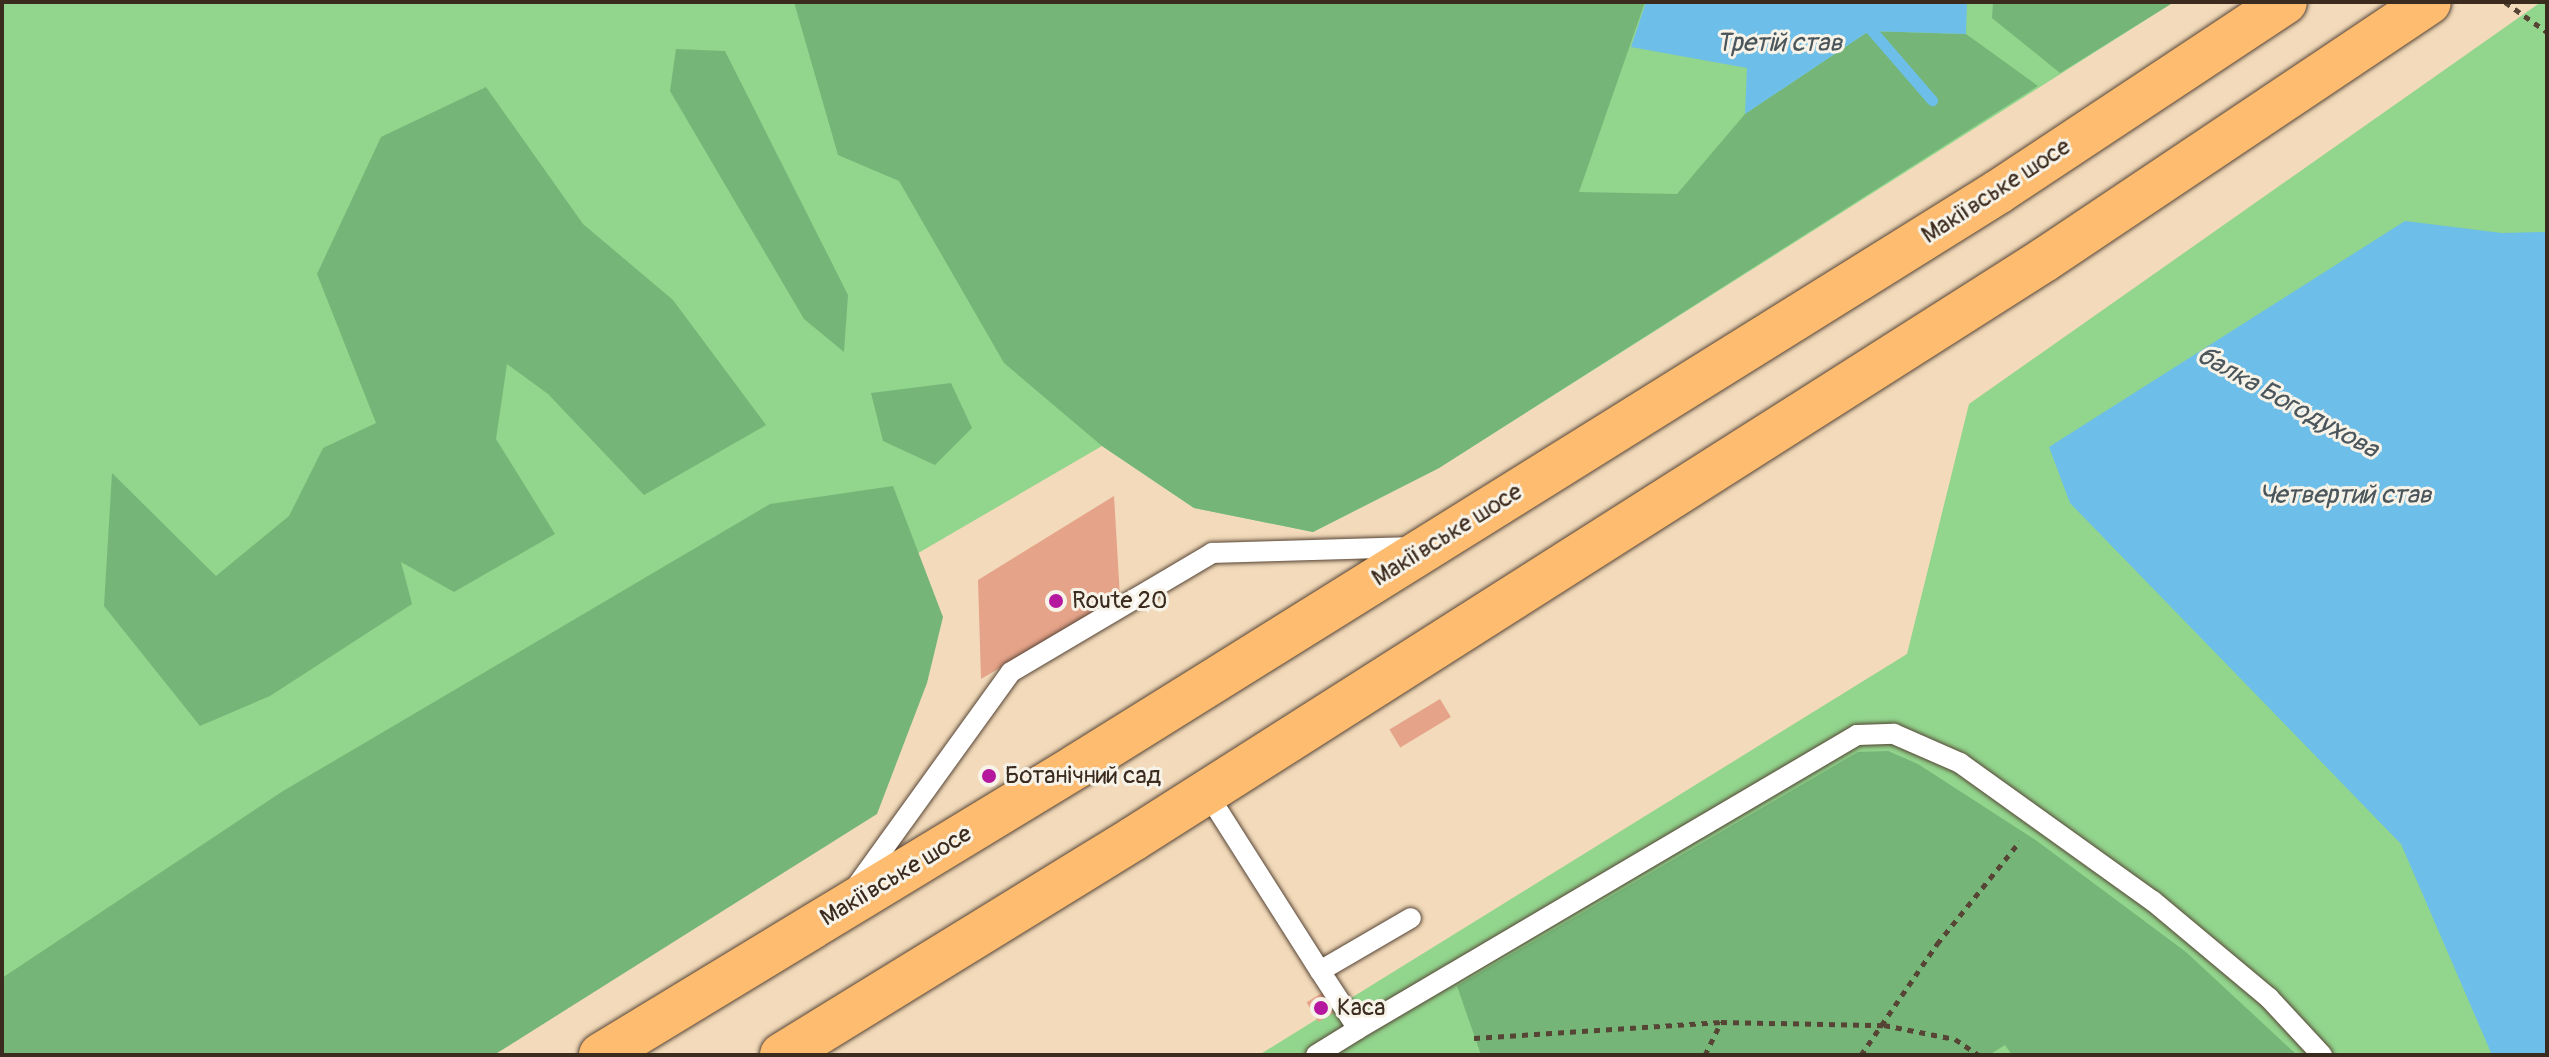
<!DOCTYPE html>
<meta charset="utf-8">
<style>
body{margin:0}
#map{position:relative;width:2549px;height:1057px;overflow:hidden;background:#f2daba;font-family:Pangolin,sans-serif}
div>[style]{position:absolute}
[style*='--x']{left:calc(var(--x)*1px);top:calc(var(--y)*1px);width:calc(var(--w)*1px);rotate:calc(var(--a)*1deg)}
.green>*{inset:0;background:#92d58d}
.forest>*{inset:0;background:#75b678}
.water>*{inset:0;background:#6dbee8}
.stream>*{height:11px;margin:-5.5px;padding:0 5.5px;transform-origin:5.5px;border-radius:5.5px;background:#6dbee8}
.building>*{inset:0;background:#e5a389;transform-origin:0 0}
.path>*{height:5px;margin-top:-2.5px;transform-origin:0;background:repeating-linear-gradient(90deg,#564435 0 6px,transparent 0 12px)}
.roads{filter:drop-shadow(0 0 2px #564435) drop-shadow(0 0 2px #564435)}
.service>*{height:20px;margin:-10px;padding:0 10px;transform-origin:10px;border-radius:10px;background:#fff}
.primary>*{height:44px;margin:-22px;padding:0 22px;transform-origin:22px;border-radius:22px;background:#fdbc6f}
.dots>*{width:22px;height:22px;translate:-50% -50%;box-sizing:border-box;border:4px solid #f7f3e8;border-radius:50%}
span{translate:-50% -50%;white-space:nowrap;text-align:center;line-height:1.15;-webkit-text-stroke:6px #f7f3e8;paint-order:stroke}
.street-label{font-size:24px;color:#3b2a1e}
.poi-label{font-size:24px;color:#3b2a1e}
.left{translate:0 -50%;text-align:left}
.water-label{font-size:26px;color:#4a565b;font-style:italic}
.frame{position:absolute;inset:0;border:4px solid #3b2a1e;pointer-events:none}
</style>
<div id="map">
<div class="green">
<div style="clip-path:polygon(2px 2px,2174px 2px,1439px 468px,1313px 532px,1194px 508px,1102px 446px,908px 559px,2px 1055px)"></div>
<div style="clip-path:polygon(2541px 2px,2547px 2px,2547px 1055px,1259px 1055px,1907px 654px,1969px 404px)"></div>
</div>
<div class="forest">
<div style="clip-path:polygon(794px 2px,1645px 2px,1579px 192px,1677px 194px,1745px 114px,1869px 31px,1966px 34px,2038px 86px,1439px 468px,1313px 532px,1194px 508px,1102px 446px,1004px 363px,899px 181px,838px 155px)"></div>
<div style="clip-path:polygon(1993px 2px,2174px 2px,2060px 73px,1992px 18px)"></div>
<div style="clip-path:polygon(676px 49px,725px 51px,848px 295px,844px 352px,804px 319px,670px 91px)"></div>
<div style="clip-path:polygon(486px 87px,583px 224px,673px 300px,766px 425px,644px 495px,548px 394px,507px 364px,496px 439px,555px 534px,454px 592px,401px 562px,412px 604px,270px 696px,200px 726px,104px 606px,112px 473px,216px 576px,289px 516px,323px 448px,376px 423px,317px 274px,381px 137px)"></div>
<div style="clip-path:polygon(951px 383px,972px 428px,935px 465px,883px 441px,871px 393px)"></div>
<div style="clip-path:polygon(893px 486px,943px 617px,927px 683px,877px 814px,494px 1055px,2px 1055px,2px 978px,283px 791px,770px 504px)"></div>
<div style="clip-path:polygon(1888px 751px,1918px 764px,2037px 841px,2186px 952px,2297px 1055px,2012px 1055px,2005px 1045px,1989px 1055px,1481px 1055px,1457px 986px,1858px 752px)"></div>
</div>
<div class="water">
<div style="clip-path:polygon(1646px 2px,1967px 2px,1966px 34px,1869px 31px,1745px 114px,1747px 68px,1631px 47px)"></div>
<div style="clip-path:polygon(2405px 221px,2502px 233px,2547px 232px,2547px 1055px,2492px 1055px,2401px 844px,2070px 503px,2049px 447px)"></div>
</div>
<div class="stream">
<div style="--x:1847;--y:2;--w:130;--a:49.1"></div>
</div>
<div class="building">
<div style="clip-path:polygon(1114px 496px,1120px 597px,981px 679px,978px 580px)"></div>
<div style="left:1440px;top:699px;width:21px;height:59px;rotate:59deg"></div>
<div style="left:1322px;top:993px;width:23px;height:18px;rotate:59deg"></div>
</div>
<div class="path">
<div style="--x:2505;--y:2;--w:52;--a:35.5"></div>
<div style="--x:1474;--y:1038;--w:248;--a:-3.7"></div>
<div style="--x:1705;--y:1055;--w:37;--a:-64"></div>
<div style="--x:1721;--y:1022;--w:163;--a:1.1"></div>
<div style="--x:1884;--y:1025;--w:72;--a:11.2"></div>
<div style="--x:1955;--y:1039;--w:29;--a:34"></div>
<div style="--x:1861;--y:1055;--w:135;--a:-55.6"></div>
<div style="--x:1937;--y:944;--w:132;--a:-51.1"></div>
</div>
<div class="roads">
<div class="service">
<div style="--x:1207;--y:793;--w:211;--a:57.6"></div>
<div style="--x:1320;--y:971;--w:105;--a:-30.2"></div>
<div style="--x:858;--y:884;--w:261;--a:-54.2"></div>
<div style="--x:1011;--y:672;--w:234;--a:-30.6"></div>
<div style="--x:1212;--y:553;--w:201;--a:-1.7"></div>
<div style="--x:1358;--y:1029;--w:579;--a:-30.51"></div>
<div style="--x:1857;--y:735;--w:37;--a:-2"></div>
<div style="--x:1894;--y:734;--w:72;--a:23.7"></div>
<div style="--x:1960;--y:763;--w:237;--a:35.6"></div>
<div style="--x:2153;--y:901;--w:151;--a:39.9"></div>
<div style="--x:2269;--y:998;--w:78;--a:47.1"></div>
<div style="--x:1316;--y:1055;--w:49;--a:-31.8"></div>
<div style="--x:1358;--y:1029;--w:69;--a:-123.2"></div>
</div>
<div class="primary">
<div style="--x:601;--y:1055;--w:557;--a:-31.26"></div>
<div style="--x:1077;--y:766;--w:1085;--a:-31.93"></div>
<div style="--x:1998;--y:192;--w:344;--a:-33.5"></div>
<div style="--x:782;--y:1055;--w:412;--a:-31.6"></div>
<div style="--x:1133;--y:839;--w:1079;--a:-32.44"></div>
<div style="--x:2044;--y:260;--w:463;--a:-33.8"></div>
</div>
</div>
<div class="dots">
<div style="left:1056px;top:601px;background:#b5179e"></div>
<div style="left:989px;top:776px;background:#b5179e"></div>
<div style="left:1321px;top:1008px;background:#b5179e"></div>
</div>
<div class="street-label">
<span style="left:1996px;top:191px;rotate:-33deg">Макіївське шосе</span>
<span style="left:1447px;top:535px;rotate:-32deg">Макіївське шосе</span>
<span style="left:896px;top:876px;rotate:-31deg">Макіївське шосе</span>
</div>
<div class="poi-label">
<span class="left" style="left:1072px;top:601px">Route 20</span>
<span class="left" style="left:1005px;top:776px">Ботанічний сад</span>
<span class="left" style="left:1337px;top:1008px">Каса</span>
</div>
<div class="water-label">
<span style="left:1779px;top:44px">Третій став</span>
<span style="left:2287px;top:403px;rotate:29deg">балка Богодухова</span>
<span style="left:2345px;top:496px">Четвертий став</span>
</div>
<div class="frame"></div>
</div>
